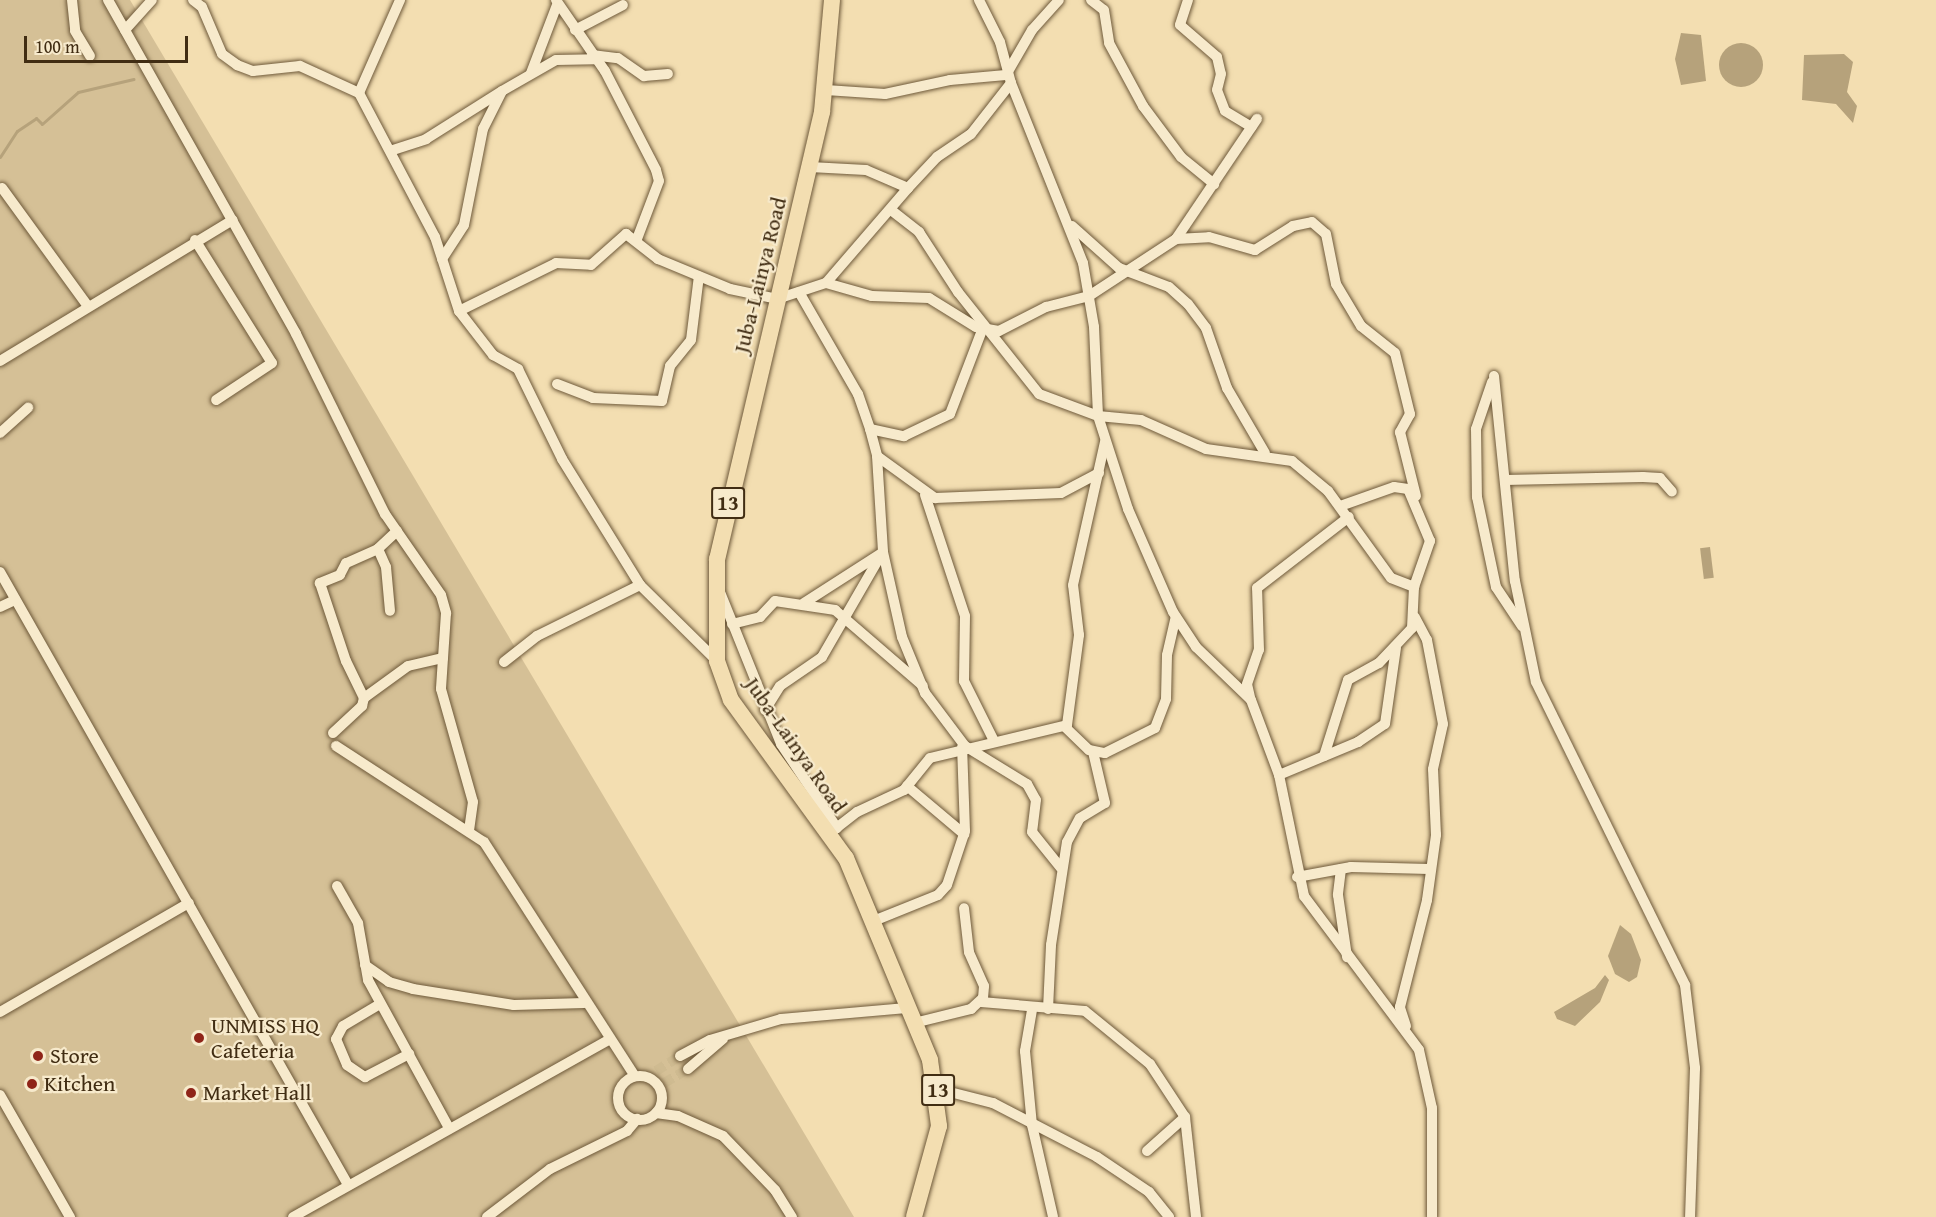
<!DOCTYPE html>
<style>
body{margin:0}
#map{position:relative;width:1936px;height:1217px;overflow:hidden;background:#f3deb1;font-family:"Gentium Book Plus",serif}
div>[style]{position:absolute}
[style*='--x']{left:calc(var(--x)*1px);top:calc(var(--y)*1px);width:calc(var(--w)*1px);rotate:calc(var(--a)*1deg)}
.green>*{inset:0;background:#d5c096}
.water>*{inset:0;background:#b6a27b;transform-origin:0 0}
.round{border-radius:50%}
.stream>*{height:3px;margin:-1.5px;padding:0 1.5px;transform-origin:1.5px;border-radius:1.5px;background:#b6a27b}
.minor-tunnel>*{height:10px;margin-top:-5px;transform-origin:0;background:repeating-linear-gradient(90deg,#cfbb91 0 10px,transparent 0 15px)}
.roads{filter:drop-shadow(0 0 2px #6e593a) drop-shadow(0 0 2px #6e593a)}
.minor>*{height:10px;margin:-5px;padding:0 5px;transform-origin:5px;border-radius:5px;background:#f7eacc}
.minor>.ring{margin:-5px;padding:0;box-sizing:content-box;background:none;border:10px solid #f7eacc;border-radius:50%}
.primary>*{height:16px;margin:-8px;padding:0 8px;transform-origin:8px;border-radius:8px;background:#f3deb1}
.dots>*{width:16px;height:16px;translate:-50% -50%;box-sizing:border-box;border:3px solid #f7eacc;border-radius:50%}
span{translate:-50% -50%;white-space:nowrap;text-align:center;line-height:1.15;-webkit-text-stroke:4.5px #f7eacc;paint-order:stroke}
.shield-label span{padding:2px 4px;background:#f7eacc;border:2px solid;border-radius:4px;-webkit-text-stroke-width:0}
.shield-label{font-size:21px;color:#412d13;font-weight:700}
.street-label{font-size:22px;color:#412d13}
.poi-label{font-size:22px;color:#412d13}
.left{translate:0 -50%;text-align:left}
.scale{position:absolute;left:24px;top:36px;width:164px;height:27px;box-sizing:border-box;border:3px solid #412d13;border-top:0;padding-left:8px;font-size:18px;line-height:21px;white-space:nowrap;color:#412d13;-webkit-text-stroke:4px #f7eacc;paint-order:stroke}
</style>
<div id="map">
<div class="green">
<div style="clip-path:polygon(0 0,130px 0,854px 1217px,0 1217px)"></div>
</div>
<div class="water">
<div style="clip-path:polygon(1681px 33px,1701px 35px,1706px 81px,1681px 85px,1675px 59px)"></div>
<div class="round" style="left:1719px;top:43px;width:44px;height:44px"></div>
<div style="clip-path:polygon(1844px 54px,1853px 62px,1847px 92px,1857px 106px,1853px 123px,1836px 104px,1802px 100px,1804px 55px)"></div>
<div style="left:1710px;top:547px;width:31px;height:10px;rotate:83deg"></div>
<div style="clip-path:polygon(1620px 925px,1631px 934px,1641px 960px,1637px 977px,1629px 982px,1615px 974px,1608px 956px)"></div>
<div style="clip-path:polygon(1605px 975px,1609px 980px,1600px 1002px,1575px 1026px,1557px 1019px,1554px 1012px,1595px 988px)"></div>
</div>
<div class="stream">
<div style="--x:0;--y:157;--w:31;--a:-57"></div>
<div style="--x:17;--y:131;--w:23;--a:-34"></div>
<div style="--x:36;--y:118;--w:8;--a:45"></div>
<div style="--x:42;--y:124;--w:48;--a:-41.6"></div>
<div style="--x:78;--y:92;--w:57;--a:-13.1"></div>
</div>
<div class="minor-tunnel">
<div style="--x:656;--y:1071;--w:28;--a:-32"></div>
<div style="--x:664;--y:1083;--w:28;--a:-30"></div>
</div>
<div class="roads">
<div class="minor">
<div style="--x:72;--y:0;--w:31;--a:84"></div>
<div style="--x:75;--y:31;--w:29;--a:59"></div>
<div style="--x:108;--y:0;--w:383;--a:60.6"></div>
<div style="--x:296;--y:334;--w:201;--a:63.7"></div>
<div style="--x:385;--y:514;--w:98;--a:55.3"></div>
<div style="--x:441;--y:595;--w:19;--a:74"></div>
<div style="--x:446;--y:613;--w:76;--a:93.8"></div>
<div style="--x:441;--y:689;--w:117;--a:74.2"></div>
<div style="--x:473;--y:802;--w:27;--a:98"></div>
<div style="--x:193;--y:0;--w:11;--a:38"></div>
<div style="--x:202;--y:7;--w:51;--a:66.9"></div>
<div style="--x:222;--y:54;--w:19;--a:36"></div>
<div style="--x:237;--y:65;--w:17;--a:21"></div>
<div style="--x:253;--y:71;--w:47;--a:-6.1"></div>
<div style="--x:300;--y:66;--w:65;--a:24.6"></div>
<div style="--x:359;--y:93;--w:163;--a:62.2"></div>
<div style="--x:435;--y:237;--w:78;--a:72"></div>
<div style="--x:459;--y:311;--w:56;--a:52.3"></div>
<div style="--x:493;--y:355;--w:29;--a:29"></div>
<div style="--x:518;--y:369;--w:100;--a:63.9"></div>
<div style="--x:562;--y:459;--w:148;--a:58.2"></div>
<div style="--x:640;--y:585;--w:108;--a:44.6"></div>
<div style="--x:556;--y:0;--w:86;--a:55.4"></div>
<div style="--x:605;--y:71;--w:111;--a:62.7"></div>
<div style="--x:656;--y:170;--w:11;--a:75"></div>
<div style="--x:659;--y:181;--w:62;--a:110.8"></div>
<div style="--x:1091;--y:0;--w:16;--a:38"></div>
<div style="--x:1104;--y:10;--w:33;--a:81"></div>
<div style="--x:1109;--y:43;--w:72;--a:61.6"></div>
<div style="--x:1143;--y:106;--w:64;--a:53.3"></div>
<div style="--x:1181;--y:157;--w:43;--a:39.3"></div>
<div style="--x:1188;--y:0;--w:26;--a:108"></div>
<div style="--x:1180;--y:25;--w:49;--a:40.9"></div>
<div style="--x:1217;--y:57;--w:17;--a:77"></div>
<div style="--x:1221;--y:74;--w:16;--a:104"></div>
<div style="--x:1217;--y:90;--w:22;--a:69"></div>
<div style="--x:1225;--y:111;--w:31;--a:31"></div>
<div style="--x:125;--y:30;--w:40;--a:-48"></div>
<div style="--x:575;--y:30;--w:54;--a:-27.5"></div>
<div style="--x:592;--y:55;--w:26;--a:7"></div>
<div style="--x:618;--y:58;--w:32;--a:35"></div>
<div style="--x:644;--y:76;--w:24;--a:-5"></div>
<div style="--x:531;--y:73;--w:73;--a:-69.1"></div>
<div style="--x:1006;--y:75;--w:52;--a:-60"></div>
<div style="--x:1032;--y:30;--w:40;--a:-48"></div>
<div style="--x:1011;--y:83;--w:194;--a:68.2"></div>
<div style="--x:1083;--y:263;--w:65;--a:80.2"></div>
<div style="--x:1094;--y:327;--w:89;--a:87.4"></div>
<div style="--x:1098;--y:416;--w:98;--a:72.1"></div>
<div style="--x:1128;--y:509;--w:112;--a:66.4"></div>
<div style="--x:1173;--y:612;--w:42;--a:56.7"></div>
<div style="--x:1196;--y:647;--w:76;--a:43.9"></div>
<div style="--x:1251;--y:700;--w:80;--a:69.5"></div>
<div style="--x:1279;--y:775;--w:124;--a:78.3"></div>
<div style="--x:1304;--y:896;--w:192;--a:53.2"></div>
<div style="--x:1419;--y:1050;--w:59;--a:77.4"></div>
<div style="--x:1432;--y:1108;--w:109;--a:90"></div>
<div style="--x:826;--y:90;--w:59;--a:3.9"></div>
<div style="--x:885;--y:94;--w:66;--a:-12.2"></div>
<div style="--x:950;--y:80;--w:56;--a:-5.1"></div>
<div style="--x:359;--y:93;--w:102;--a:-66.2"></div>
<div style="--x:393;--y:150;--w:35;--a:-18"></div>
<div style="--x:426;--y:139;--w:90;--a:-32.3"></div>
<div style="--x:810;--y:167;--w:56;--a:3.1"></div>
<div style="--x:866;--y:170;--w:46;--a:23.2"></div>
<div style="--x:2;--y:188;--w:145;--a:54"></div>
<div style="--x:891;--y:210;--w:36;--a:38"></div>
<div style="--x:919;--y:232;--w:72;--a:57"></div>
<div style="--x:958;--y:292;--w:130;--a:51.5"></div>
<div style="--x:1039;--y:394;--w:63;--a:20.4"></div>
<div style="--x:1098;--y:416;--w:43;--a:5.3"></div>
<div style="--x:1141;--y:420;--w:71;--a:24"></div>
<div style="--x:1206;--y:449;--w:87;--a:7.9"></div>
<div style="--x:1292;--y:461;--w:47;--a:39.8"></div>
<div style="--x:1328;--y:491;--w:107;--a:54.1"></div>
<div style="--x:1391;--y:578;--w:25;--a:21"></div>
<div style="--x:1072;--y:226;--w:63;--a:41.8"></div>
<div style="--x:1119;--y:268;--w:53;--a:20.8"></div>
<div style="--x:1169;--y:287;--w:25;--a:42"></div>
<div style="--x:1188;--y:304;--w:30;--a:53"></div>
<div style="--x:1206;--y:328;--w:64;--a:70.7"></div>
<div style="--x:1227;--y:388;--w:75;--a:59.7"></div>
<div style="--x:1176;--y:239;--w:145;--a:-56"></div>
<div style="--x:195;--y:240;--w:145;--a:58"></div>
<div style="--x:272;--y:363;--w:67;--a:146.5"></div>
<div style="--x:442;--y:259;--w:40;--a:-57.1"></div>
<div style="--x:464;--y:225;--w:98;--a:-78.8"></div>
<div style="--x:483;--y:129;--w:42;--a:-63.4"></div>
<div style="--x:502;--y:91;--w:62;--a:-29.9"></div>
<div style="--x:556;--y:60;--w:39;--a:-1"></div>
<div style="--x:826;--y:283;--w:48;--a:15.8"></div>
<div style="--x:872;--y:296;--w:57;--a:2"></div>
<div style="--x:929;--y:298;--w:55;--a:31.7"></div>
<div style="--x:976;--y:327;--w:23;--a:10"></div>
<div style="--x:999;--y:331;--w:53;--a:-27.1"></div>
<div style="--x:1046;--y:307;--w:44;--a:-14.3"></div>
<div style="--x:1089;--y:296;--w:104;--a:-33.2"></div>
<div style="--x:1176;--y:239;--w:33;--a:-3"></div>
<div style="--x:1209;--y:237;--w:48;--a:15.8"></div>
<div style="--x:1255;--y:250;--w:45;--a:-32.3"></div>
<div style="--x:1293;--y:226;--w:19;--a:-12"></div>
<div style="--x:1312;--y:222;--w:18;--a:41"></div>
<div style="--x:1326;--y:234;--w:51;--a:78.7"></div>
<div style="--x:1336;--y:284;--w:49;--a:59.2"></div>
<div style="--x:1361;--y:326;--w:43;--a:38.5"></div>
<div style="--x:1395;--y:353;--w:63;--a:76.2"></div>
<div style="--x:1410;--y:414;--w:21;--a:119"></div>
<div style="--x:1400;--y:432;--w:66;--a:76"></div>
<div style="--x:799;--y:292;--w:118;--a:60"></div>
<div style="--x:858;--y:394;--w:37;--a:71"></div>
<div style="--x:870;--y:429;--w:28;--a:75"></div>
<div style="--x:877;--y:456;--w:96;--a:86.4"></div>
<div style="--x:883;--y:552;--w:87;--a:77.4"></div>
<div style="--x:902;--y:637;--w:61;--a:67.7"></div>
<div style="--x:925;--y:693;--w:66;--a:53"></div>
<div style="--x:965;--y:746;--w:73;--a:31.5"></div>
<div style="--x:1027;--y:784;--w:18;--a:61"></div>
<div style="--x:1036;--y:800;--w:32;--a:97"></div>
<div style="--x:1032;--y:832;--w:46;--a:51.1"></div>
<div style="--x:459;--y:311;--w:108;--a:-26.3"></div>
<div style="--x:556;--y:263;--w:35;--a:3"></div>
<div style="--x:591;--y:265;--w:47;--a:-41.5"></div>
<div style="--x:626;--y:234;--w:41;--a:38"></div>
<div style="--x:658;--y:259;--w:78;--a:22.6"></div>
<div style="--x:730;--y:289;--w:48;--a:12"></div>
<div style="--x:777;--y:299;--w:52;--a:-18.1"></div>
<div style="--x:826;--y:283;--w:125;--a:-49.2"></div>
<div style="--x:908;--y:188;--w:42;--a:-46.9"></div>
<div style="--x:937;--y:157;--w:41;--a:-34.1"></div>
<div style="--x:971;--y:134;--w:65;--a:-51.9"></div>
<div style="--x:1011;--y:83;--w:42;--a:-105"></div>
<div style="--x:1000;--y:42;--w:47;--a:-116.6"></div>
<div style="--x:0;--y:361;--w:272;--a:-31.2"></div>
<div style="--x:1494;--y:376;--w:206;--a:84.2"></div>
<div style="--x:1515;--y:581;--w:103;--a:78.3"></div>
<div style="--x:1536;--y:682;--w:338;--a:63.8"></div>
<div style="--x:1685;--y:985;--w:84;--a:83.1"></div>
<div style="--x:1695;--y:1068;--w:149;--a:91.9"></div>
<div style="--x:1492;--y:382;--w:50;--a:108.8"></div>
<div style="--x:1476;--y:429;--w:68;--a:89.2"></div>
<div style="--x:1477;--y:497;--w:92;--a:78.1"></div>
<div style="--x:1496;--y:587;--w:47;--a:56.3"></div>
<div style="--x:557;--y:384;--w:39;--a:21"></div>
<div style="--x:593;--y:398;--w:69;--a:2.5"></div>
<div style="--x:662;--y:401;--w:36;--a:-77"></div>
<div style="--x:670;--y:366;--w:33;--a:-51"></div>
<div style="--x:691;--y:340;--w:64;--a:-82.9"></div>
<div style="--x:870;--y:429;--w:35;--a:12"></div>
<div style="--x:904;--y:436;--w:51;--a:-25.6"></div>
<div style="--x:950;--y:414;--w:90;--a:-69.1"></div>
<div style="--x:0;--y:433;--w:38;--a:-42"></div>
<div style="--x:877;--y:456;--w:72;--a:35.9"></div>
<div style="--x:935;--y:498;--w:126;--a:-2.3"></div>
<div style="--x:1061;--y:493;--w:43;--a:-27.8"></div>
<div style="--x:1505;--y:480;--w:138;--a:-1.2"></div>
<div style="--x:1643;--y:477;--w:17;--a:3"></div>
<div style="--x:1660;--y:478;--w:18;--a:49"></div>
<div style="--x:925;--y:495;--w:127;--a:71.7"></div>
<div style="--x:965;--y:616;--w:65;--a:90.9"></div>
<div style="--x:964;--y:681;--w:65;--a:63.4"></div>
<div style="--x:397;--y:531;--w:26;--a:137"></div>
<div style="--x:378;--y:549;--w:35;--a:156"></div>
<div style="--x:346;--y:563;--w:13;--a:117"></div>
<div style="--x:340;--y:575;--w:22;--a:158"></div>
<div style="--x:320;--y:583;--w:82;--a:71.6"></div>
<div style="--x:346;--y:661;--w:41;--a:64.1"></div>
<div style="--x:364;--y:698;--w:54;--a:-36"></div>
<div style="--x:408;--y:666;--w:36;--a:-13"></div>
<div style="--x:378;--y:549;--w:20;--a:66"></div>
<div style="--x:386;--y:567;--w:44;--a:84.8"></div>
<div style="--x:0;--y:572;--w:703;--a:60.41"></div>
<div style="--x:720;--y:592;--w:164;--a:68.1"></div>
<div style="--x:781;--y:744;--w:101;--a:56.3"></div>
<div style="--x:804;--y:603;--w:93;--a:-32.7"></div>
<div style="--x:0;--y:607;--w:17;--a:-25"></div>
<div style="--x:732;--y:624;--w:29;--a:-14"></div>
<div style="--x:760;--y:617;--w:22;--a:-47"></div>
<div style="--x:775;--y:601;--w:61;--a:8.5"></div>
<div style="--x:835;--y:610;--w:116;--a:40.8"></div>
<div style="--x:504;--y:662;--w:42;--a:-38.2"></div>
<div style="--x:537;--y:636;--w:115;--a:-26.3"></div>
<div style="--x:1250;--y:697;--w:13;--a:-103"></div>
<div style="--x:1247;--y:684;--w:36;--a:-71"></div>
<div style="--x:1259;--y:650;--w:62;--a:-91.8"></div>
<div style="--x:1257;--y:588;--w:116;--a:-37.7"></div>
<div style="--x:765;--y:710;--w:28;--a:-58"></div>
<div style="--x:780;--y:686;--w:51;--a:-34.6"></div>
<div style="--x:822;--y:657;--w:120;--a:-60"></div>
<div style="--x:1065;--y:727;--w:33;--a:44"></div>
<div style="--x:1089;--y:750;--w:16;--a:11"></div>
<div style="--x:1105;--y:753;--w:56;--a:-26.6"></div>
<div style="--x:1155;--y:728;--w:31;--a:-69"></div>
<div style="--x:1166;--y:699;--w:44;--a:-88.7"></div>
<div style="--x:1167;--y:655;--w:39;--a:-77"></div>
<div style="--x:333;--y:733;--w:40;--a:-43"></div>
<div style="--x:362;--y:706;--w:8;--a:-76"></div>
<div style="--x:336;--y:746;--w:176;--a:33"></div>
<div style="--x:484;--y:842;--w:278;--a:57.2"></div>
<div style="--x:1324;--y:756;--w:80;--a:-72.5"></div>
<div style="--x:1348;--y:680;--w:35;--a:-29"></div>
<div style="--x:1379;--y:663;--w:48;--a:-46.7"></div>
<div style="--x:1412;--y:628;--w:41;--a:-87.2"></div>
<div style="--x:1414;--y:587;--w:49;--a:-70.8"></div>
<div style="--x:1430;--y:541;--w:56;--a:-112.9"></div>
<div style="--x:1408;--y:489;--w:14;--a:-172"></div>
<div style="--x:1394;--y:487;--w:57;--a:160.6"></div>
<div style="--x:1279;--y:775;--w:86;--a:-22.7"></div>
<div style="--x:1358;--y:742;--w:32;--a:-34"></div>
<div style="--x:1385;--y:724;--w:77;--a:-81.8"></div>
<div style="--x:907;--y:786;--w:75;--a:40.1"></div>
<div style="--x:830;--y:833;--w:34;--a:-38"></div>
<div style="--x:857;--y:812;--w:52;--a:-25.1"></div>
<div style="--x:904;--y:790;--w:41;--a:-50.9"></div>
<div style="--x:930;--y:758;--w:141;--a:-13.5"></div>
<div style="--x:1067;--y:725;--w:91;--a:-82.4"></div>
<div style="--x:1079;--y:635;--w:50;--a:-96.8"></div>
<div style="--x:1073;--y:585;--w:147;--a:-77.4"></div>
<div style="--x:1341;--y:869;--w:26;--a:97"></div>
<div style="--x:1338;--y:895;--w:63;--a:81.7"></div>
<div style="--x:1297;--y:877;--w:55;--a:-10.5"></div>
<div style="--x:1351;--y:867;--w:78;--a:1.5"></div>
<div style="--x:337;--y:886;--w:43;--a:60.4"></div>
<div style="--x:358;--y:923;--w:58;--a:80"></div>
<div style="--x:368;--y:980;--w:166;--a:61.3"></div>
<div style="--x:871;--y:922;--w:72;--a:-21.9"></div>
<div style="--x:938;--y:895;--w:13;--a:-48"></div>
<div style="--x:947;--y:885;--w:57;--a:-71.6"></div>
<div style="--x:965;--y:831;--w:84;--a:-92"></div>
<div style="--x:365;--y:965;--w:29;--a:35"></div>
<div style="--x:389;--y:982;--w:25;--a:16"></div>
<div style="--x:413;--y:989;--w:102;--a:9"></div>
<div style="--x:514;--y:1005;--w:70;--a:-1.6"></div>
<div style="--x:981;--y:1002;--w:104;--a:4.9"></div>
<div style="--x:1085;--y:1011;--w:84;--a:39.2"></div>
<div style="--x:1150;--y:1064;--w:64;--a:56.6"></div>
<div style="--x:1185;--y:1117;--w:101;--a:83.7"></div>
<div style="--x:380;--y:1004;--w:43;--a:149.3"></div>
<div style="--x:343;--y:1026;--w:15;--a:118"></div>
<div style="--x:336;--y:1039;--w:28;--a:67"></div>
<div style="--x:347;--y:1065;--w:22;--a:34"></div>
<div style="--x:365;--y:1077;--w:50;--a:-27.6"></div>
<div style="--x:1048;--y:1009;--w:64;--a:-87.3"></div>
<div style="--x:1051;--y:945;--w:104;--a:-81.2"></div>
<div style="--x:1067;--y:842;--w:27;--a:-62"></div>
<div style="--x:1080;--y:818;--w:29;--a:-31"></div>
<div style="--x:1105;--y:803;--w:52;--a:-103.2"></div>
<div style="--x:1032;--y:1010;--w:42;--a:99.7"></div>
<div style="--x:1025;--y:1051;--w:74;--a:84.6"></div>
<div style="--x:1032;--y:1125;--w:94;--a:77.1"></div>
<div style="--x:0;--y:1012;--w:218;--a:-30"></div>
<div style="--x:914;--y:1023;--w:59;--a:-13.8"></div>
<div style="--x:971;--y:1009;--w:16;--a:-43"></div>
<div style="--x:983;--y:998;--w:12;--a:-85"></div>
<div style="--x:984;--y:986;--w:37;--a:-114"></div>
<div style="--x:969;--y:952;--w:44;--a:-96.5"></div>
<div style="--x:1406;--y:1026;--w:20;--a:-108"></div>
<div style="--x:1400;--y:1007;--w:110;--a:-75.8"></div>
<div style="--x:1427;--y:900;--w:66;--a:-82.1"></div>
<div style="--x:1436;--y:835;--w:66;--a:-92.6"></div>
<div style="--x:1433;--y:769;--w:46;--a:-77.5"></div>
<div style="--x:1443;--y:724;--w:86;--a:-100.8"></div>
<div style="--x:1427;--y:640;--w:26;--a:-118"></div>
<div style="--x:680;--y:1056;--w:34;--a:-28"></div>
<div style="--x:710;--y:1040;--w:74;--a:-16.5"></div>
<div style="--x:781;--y:1019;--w:126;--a:-5"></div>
<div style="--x:688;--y:1069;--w:46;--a:-40.6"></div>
<div class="ring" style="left:618px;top:1076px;width:34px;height:34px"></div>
<div style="--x:938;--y:1089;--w:57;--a:14.3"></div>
<div style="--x:993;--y:1103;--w:117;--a:27.4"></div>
<div style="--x:1097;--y:1157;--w:63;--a:33.9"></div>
<div style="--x:1149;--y:1192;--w:32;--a:51"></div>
<div style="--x:0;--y:1095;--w:141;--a:60.2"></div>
<div style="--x:656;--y:1113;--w:22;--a:8"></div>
<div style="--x:678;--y:1116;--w:49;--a:24"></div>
<div style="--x:723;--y:1136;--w:75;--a:46.1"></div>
<div style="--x:775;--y:1190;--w:32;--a:58"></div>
<div style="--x:1147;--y:1151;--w:51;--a:-41.8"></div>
<div style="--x:293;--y:1217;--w:361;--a:-29.3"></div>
<div style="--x:487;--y:1217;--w:79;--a:-37.3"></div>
<div style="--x:550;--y:1169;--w:86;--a:-26.3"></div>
<div style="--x:627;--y:1131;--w:16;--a:-50"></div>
</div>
<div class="primary">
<div style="--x:832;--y:0;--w:112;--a:95.1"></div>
<div style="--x:822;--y:112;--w:459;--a:103.2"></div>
<div style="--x:717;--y:559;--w:102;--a:90"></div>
<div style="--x:717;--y:661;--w:41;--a:70.3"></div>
<div style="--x:731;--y:700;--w:195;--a:54"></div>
<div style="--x:846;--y:858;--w:219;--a:67.4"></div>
<div style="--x:930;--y:1060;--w:67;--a:82.2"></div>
<div style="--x:939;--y:1126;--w:94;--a:105.4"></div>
</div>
</div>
<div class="dots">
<div style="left:199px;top:1038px;background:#8f2418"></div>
<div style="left:38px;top:1056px;background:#8f2418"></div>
<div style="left:32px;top:1084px;background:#8f2418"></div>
<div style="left:191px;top:1093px;background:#8f2418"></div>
</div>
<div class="shield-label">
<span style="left:728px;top:503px">13</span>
<span style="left:938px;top:1090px">13</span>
</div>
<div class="street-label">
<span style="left:760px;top:275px;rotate:-76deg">Juba-Lainya Road</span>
<span style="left:796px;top:745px;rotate:55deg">Juba-Lainya Road</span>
</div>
<div class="poi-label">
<span class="left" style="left:211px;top:1038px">UNMISS HQ<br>Cafeteria</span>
<span class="left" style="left:50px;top:1056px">Store</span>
<span class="left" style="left:44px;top:1084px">Kitchen</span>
<span class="left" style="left:203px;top:1093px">Market Hall</span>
</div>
<div class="scale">100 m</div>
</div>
